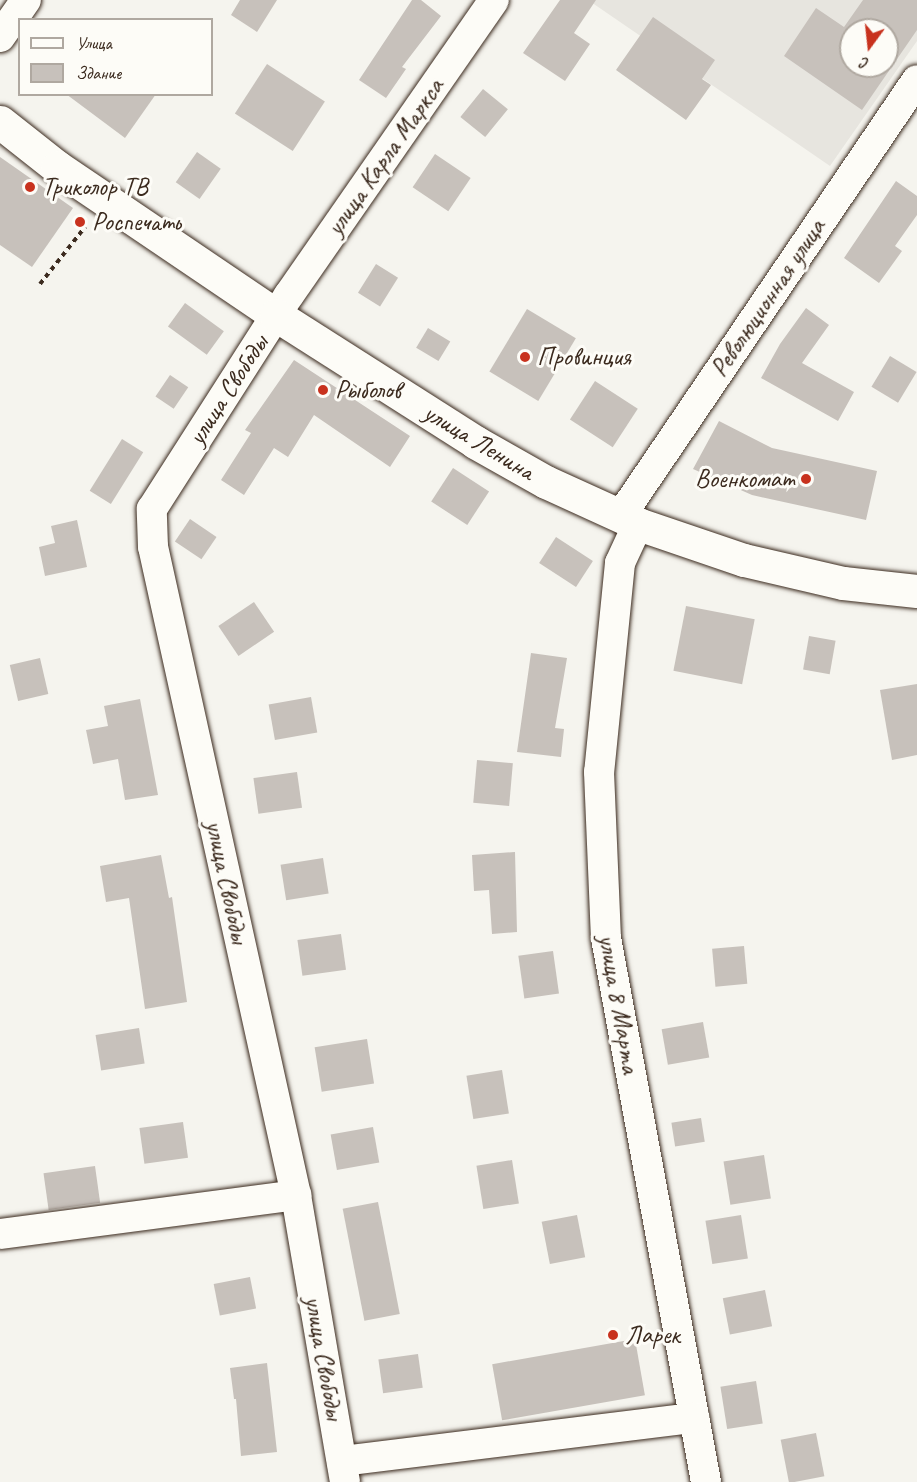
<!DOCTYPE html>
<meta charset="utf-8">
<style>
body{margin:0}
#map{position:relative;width:917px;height:1482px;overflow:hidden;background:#f5f4ee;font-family:Caveat,sans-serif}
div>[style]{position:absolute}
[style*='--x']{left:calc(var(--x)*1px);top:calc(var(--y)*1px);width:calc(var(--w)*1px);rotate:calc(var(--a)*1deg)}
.built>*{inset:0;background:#e7e5df}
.building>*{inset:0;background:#c7c1bb;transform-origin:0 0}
.path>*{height:4px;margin-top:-2px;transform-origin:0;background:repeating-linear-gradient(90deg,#3b2a1e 0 4.5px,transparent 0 9px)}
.roads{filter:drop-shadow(0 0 2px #3b2a1e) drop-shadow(0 0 2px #3b2a1e)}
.minor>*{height:30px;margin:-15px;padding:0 15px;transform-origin:15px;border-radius:15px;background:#fdfcf7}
.major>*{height:33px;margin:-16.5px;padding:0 16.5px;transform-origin:16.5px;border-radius:16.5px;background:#fdfcf7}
.dots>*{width:16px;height:16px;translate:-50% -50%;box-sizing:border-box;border:3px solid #fdfcf7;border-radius:50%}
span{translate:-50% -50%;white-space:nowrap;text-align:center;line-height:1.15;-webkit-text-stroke:6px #fdfcf7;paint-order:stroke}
.street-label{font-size:26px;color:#3b2a1e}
.poi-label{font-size:26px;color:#3b2a1e}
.left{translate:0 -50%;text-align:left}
.right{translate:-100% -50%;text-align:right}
.legend{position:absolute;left:18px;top:18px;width:195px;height:78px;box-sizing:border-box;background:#fdfcf7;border:2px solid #afa8a0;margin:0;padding:8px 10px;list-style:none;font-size:18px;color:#3b2a1e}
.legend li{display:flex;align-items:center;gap:12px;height:30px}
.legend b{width:30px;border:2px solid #afa8a0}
.north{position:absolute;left:839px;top:18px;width:60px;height:60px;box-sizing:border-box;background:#fdfcf7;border:2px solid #afa8a0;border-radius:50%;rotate:195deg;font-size:16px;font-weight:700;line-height:24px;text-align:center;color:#3b2a1e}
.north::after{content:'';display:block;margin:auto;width:21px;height:27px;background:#c8321e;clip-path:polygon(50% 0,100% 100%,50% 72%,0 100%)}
</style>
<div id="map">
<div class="built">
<div style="clip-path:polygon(evenodd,588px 0,917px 0,917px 41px,830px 166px,588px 0,851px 30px,887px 30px,887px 66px,851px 66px,851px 30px)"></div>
</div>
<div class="building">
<div style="clip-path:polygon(240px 0,277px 0,257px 32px,231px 15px)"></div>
<div style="clip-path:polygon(412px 0,421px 0,441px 16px,402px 67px,406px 69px,386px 98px,359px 80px)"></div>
<div style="clip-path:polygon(560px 0,596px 0,574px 33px,590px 44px,565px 81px,523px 53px)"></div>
<div style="clip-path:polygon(evenodd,863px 0,917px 0,917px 30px,862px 110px,784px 56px,816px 8px,844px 27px,863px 0,848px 30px,887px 30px,887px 66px,851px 66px,851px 32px,848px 30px)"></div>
<div style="clip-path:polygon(653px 17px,715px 60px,702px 79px,711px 85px,686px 120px,616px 70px)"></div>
<div style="left:267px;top:64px;width:69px;height:59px;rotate:33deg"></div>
<div style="left:483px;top:89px;width:32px;height:36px;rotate:39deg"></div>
<div style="clip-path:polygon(66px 94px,156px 94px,125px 138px)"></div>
<div style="left:197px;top:152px;width:29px;height:37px;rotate:35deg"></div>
<div style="left:435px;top:154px;width:43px;height:40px;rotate:34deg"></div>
<div style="clip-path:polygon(0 157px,73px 208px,32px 267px,0 245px)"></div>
<div style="clip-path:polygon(896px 181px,917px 196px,917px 215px,895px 246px,902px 251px,879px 283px,844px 258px)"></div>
<div style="left:376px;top:264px;width:26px;height:34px;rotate:32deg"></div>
<div style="left:185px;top:303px;width:48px;height:29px;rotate:36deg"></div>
<div style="clip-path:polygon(806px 308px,829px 325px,802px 363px,854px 392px,838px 421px,761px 378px,780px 344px)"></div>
<div style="left:527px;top:309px;width:57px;height:73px;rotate:31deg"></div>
<div style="left:428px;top:328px;width:26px;height:23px;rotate:31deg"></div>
<div style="left:890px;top:356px;width:31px;height:36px;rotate:31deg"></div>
<div style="clip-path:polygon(294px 360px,410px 436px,390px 467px,314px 415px,288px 457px,274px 448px,244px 495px,221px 480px,251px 433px,245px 430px)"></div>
<div style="left:170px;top:375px;width:22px;height:26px;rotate:34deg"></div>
<div style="left:595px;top:381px;width:51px;height:46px;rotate:33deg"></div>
<div style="clip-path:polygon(719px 421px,772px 448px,877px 471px,866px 520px,752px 495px,693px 469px)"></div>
<div style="left:122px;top:439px;width:25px;height:61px;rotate:32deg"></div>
<div style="left:453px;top:468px;width:43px;height:40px;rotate:33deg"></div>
<div style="left:190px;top:519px;width:32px;height:27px;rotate:34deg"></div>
<div style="clip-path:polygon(77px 520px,87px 567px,45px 576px,39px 547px,55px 543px,51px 526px)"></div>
<div style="left:556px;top:537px;width:44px;height:31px;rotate:33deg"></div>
<div style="left:254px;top:602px;width:36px;height:43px;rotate:56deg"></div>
<div style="left:686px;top:606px;width:70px;height:66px;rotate:11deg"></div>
<div style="left:809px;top:636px;width:27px;height:34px;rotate:10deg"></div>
<div style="clip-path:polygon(531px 653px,567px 658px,555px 728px,564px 729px,561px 757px,517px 752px)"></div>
<div style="left:40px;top:658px;width:37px;height:31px;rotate:77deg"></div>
<div style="clip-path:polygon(917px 684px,917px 755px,892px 760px,880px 690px)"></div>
<div style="left:311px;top:697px;width:36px;height:43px;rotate:80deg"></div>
<div style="clip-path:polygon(140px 699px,158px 795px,125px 800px,118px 759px,93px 764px,86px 730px,108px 726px,104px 706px)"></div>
<div style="left:477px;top:760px;width:36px;height:43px;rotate:5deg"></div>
<div style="left:297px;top:772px;width:36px;height:44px;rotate:82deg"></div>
<div style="clip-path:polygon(515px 852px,517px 932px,492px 934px,489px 890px,474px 891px,472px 855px)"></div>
<div style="clip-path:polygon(161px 855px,169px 898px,172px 897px,187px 1002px,145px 1009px,129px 898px,106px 902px,100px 866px)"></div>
<div style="left:323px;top:858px;width:36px;height:43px;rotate:81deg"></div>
<div style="left:341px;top:934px;width:36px;height:44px;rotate:82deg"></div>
<div style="left:744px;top:946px;width:38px;height:32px;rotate:85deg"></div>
<div style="left:553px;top:951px;width:43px;height:35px;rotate:82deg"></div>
<div style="left:703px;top:1022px;width:36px;height:42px;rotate:80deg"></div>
<div style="left:139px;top:1028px;width:36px;height:44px;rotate:81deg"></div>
<div style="left:367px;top:1039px;width:45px;height:53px;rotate:81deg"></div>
<div style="left:502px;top:1070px;width:44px;height:36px;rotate:81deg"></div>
<div style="left:701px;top:1118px;width:24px;height:30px;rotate:81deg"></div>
<div style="left:183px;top:1122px;width:36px;height:44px;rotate:82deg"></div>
<div style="left:373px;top:1127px;width:36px;height:43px;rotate:80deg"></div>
<div style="left:764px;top:1155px;width:44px;height:41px;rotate:81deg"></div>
<div style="left:512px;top:1160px;width:44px;height:36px;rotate:81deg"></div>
<div style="left:95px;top:1166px;width:37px;height:52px;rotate:82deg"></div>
<div style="left:378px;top:1202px;width:114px;height:36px;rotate:79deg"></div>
<div style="left:577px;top:1215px;width:43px;height:36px;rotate:79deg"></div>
<div style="left:741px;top:1215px;width:44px;height:36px;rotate:81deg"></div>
<div style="left:250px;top:1277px;width:32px;height:37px;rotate:79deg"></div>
<div style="left:765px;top:1290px;width:37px;height:43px;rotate:79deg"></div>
<div style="left:635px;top:1339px;width:57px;height:145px;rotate:80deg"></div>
<div style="left:418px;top:1354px;width:34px;height:40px;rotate:82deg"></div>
<div style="clip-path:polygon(267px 1363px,277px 1452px,241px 1456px,236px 1399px,234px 1399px,230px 1368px)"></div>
<div style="left:756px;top:1381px;width:43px;height:36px;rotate:81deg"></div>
<div style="left:816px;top:1433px;width:44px;height:36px;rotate:79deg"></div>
</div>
<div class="path">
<div style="--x:40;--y:284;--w:73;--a:-51.7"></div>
</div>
<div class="roads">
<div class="minor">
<div style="--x:0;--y:37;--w:45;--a:-54.9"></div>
<div style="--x:620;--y:517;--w:528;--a:-55.8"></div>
<div style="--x:638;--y:524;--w:43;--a:114.8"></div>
<div style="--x:620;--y:563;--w:210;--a:95.7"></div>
<div style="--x:599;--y:772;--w:166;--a:87.6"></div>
<div style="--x:606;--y:938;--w:553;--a:79.58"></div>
<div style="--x:0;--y:1234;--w:299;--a:-7.5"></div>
<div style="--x:342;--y:1461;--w:355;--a:-7"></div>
<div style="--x:345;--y:1482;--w:291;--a:-99.7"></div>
<div style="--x:296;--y:1195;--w:664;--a:-102.44"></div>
<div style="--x:153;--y:547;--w:38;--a:-92"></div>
<div style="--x:152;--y:509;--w:254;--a:-57.4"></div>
<div style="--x:289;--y:295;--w:359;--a:-55.2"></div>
</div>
<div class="major">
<div style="--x:0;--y:122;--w:73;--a:38.3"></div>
<div style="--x:57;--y:167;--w:264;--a:34.1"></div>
<div style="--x:276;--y:315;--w:236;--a:32.5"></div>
<div style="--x:475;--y:442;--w:81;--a:29.4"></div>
<div style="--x:546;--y:482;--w:101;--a:24.5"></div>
<div style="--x:638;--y:524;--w:112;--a:18.8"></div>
<div style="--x:744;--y:560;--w:102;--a:13.1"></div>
<div style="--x:843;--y:583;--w:74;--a:6.2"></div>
</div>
</div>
<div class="dots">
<div style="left:30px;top:187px;background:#c8321e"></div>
<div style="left:80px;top:222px;background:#c8321e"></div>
<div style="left:525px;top:357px;background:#c8321e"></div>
<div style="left:323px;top:390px;background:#c8321e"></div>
<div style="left:806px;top:479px;background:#c8321e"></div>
<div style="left:613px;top:1335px;background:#c8321e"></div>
</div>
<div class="street-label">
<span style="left:385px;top:157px;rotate:-55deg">улица Карла Маркса</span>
<span style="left:768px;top:298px;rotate:-56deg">Революционная улица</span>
<span style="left:228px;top:390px;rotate:-57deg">улица Свободы</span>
<span style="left:479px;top:442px;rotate:31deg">улица Ленина</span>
<span style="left:227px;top:882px;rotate:78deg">улица Свободы</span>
<span style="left:619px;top:1004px;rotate:80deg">улица 8 Марта</span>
<span style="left:324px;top:1358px;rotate:80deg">улица Свободы</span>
</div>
<div class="poi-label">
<span class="left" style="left:42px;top:187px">Триколор ТВ</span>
<span class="left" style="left:92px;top:222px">Роспечать</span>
<span class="left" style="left:537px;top:357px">Провинция</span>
<span class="left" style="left:335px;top:390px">Рыболов</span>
<span class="right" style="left:794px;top:479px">Военкомат</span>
<span class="left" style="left:625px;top:1335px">Ларек</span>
</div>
<ul class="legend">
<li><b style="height:8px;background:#fdfcf7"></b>Улица</li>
<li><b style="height:16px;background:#c7c1bb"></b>Здание</li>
</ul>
<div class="north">С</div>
</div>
